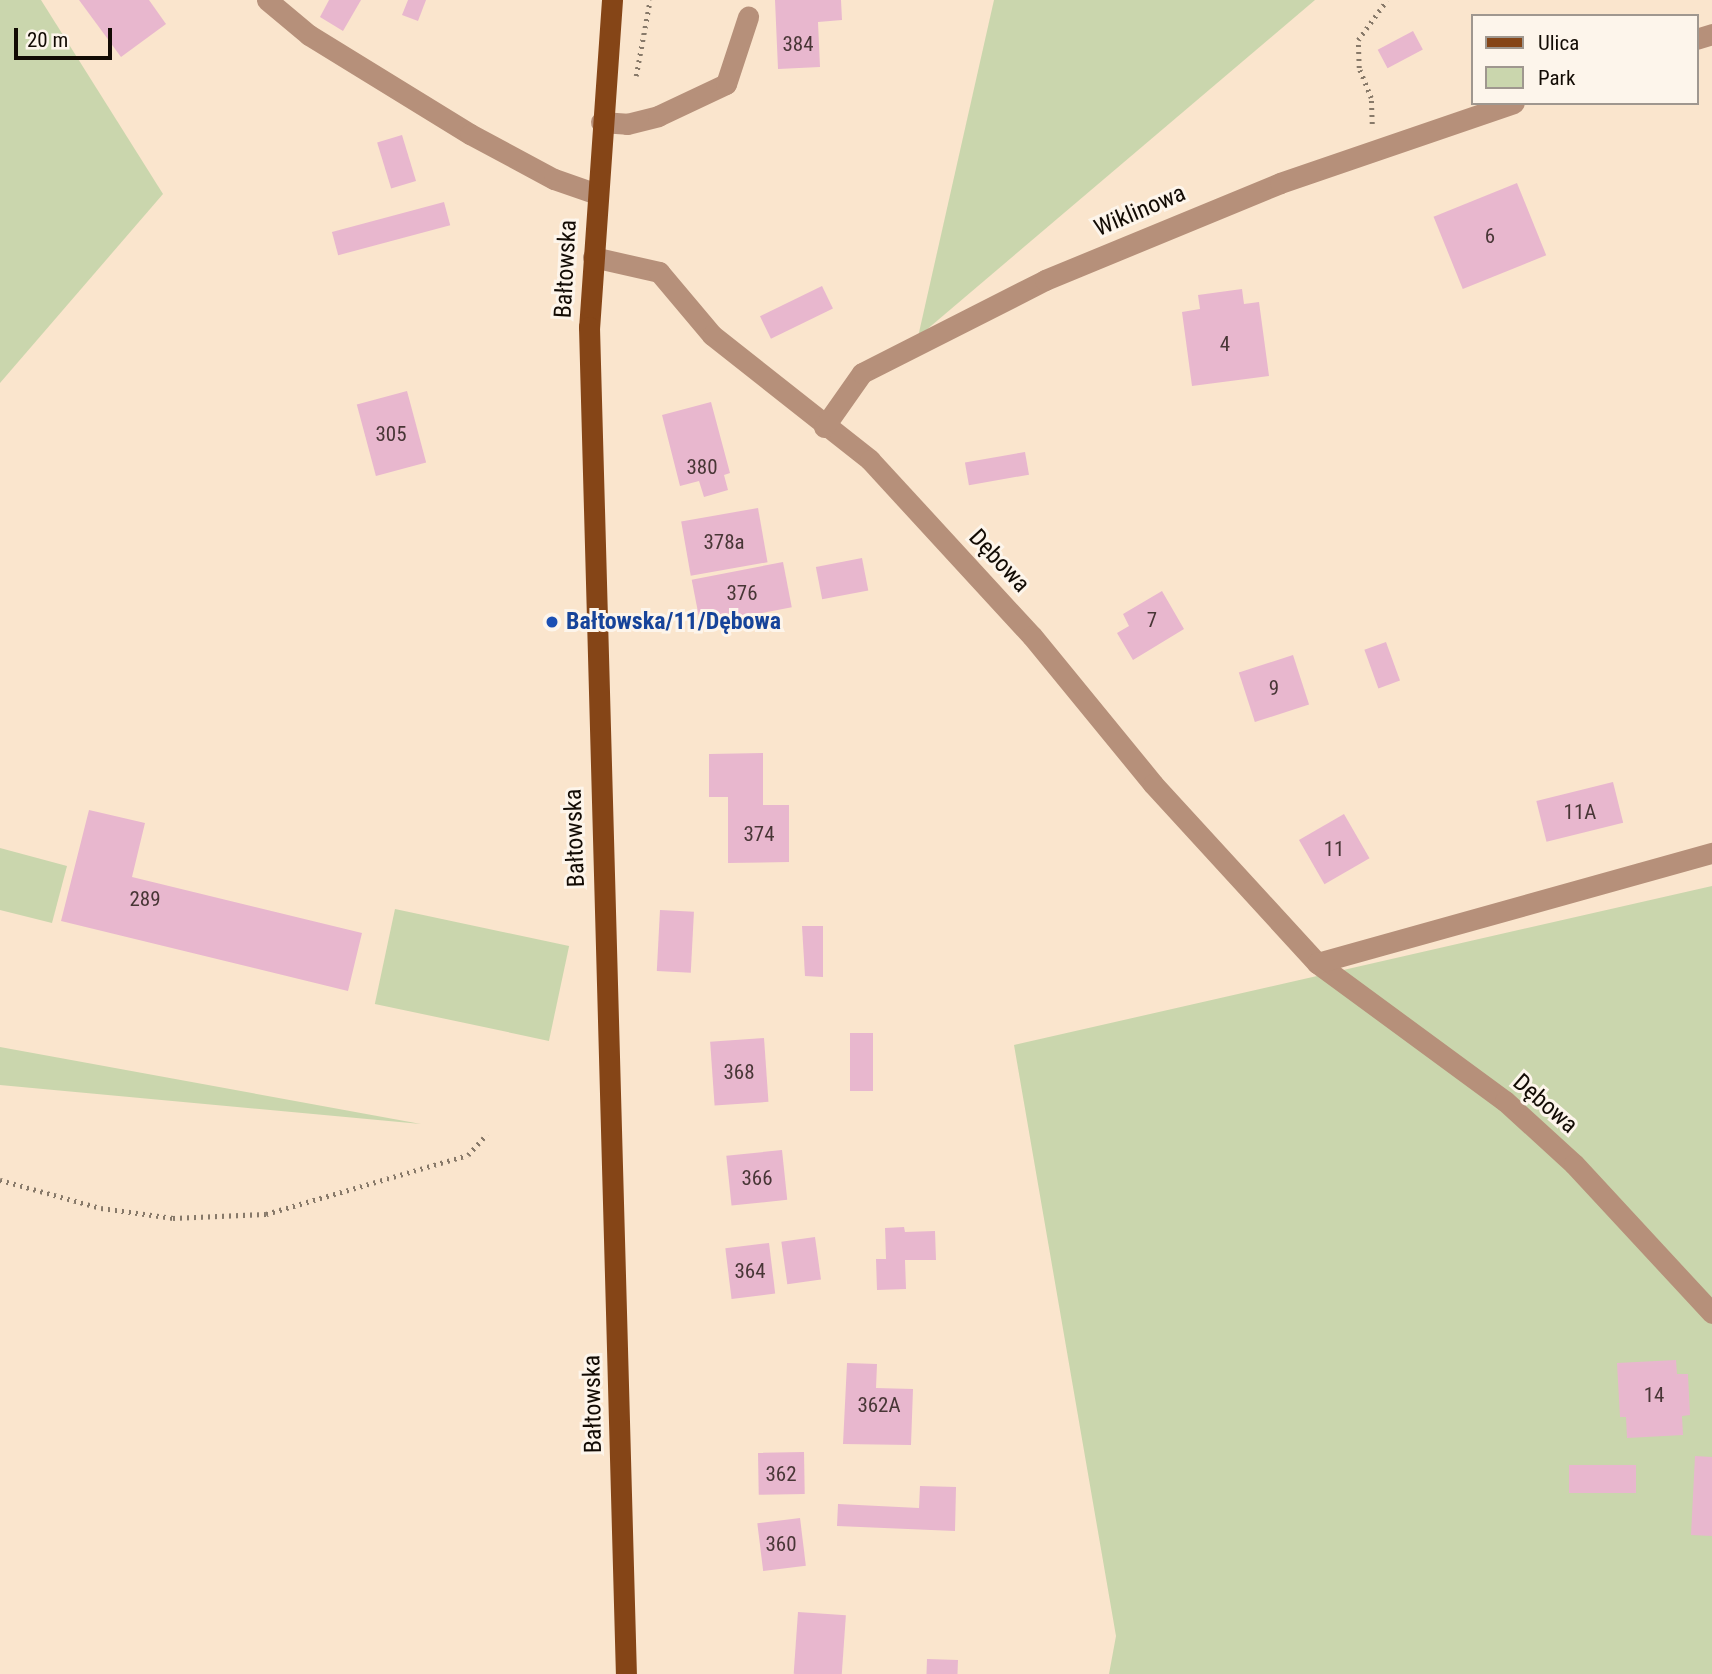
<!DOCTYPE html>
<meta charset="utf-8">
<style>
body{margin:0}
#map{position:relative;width:1712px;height:1674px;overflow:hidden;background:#fae5cd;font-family:"Roboto Condensed",sans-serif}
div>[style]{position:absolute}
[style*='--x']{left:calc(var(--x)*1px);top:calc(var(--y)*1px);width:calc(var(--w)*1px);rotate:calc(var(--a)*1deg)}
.green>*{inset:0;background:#cad6ad;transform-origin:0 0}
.building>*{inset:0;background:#e8b7ce;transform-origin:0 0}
.path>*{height:4.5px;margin-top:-2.25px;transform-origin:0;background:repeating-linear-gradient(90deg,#877969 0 2px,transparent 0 7px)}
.minor>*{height:21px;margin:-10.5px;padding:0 10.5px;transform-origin:10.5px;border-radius:10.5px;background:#b6907a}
.major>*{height:21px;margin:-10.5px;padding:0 10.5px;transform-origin:10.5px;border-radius:10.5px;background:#854517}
.dots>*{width:19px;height:19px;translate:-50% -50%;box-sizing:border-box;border:4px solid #fdf5eb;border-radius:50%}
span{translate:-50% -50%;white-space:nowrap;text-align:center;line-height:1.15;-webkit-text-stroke:6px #fdf5eb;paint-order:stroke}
.number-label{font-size:21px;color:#483636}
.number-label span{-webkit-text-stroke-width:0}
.street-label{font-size:24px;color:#120b04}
.transit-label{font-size:24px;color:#164399;font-weight:700}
.left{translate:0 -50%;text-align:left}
.legend{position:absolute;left:1471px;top:14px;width:228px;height:91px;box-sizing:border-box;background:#fdf5eb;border:2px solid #9f978f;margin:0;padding:9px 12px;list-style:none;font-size:21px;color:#120b04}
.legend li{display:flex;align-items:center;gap:14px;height:35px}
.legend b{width:35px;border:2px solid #9f978f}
.scale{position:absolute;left:14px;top:28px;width:98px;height:32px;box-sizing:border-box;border:4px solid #120b04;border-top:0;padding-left:9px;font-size:21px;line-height:24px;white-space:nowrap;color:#120b04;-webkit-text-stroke:5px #fdf5eb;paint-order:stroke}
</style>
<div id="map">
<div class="green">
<div style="clip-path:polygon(0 0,41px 0,163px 194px,0 383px)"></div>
<div style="clip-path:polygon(994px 0,1315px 0,918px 337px)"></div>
<div style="clip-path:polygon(0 848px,67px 866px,52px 923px,0 910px)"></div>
<div style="clip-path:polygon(1712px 886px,1712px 1674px,1109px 1674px,1116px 1636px,1014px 1045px)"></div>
<div style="left:395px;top:909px;width:178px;height:97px;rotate:12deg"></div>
<div style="clip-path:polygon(0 1047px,421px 1124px,0 1085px)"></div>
</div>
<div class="building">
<div style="clip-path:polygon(79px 0,149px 0,166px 24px,121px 57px)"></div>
<div style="clip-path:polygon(329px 0,361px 0,343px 31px,320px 17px)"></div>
<div style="clip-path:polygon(408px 0,426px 0,418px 21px,402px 15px)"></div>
<div style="clip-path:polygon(775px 0,841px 0,842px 20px,818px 22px,820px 67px,778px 69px)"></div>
<div style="left:1413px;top:31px;width:21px;height:40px;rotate:62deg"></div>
<div style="left:402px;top:135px;width:48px;height:26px;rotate:73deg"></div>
<div style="left:1517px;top:183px;width:78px;height:90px;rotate:68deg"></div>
<div style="left:444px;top:202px;width:24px;height:116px;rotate:75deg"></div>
<div style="left:822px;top:286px;width:25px;height:69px;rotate:64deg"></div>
<div style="clip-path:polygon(1242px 289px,1244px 304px,1259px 302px,1269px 376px,1192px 386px,1182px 312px,1200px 309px,1198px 295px)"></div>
<div style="left:407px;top:391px;width:74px;height:52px;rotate:75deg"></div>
<div style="clip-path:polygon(711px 402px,730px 473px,724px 475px,728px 490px,704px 497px,699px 481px,680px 486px,662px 415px)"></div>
<div style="left:1025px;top:452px;width:23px;height:61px;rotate:80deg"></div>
<div style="left:758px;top:508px;width:55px;height:78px;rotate:80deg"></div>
<div style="left:862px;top:558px;width:33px;height:47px;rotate:79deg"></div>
<div style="left:783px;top:562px;width:46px;height:93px;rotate:79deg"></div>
<div style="clip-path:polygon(1162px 591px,1184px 629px,1133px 660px,1117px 633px,1129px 626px,1123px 614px)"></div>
<div style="left:1386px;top:642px;width:41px;height:23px;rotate:70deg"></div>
<div style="left:1293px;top:655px;width:52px;height:57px;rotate:72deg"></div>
<div style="clip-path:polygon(763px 753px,763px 805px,789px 805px,789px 862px,728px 863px,728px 797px,709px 797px,709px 754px)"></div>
<div style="left:1613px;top:782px;width:42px;height:79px;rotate:76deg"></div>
<div style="clip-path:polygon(89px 810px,145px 823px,132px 877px,362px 933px,348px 991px,61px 921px)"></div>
<div style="left:1344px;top:814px;width:51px;height:52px;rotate:60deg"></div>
<div style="left:660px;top:910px;width:34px;height:61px;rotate:3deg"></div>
<div style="clip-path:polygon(802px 926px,823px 926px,823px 977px,805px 976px)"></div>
<div style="left:850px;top:1033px;width:23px;height:58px"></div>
<div style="left:764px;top:1038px;width:64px;height:54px;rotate:86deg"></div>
<div style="left:782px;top:1150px;width:50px;height:56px;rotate:84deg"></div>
<div style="clip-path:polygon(904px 1227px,905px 1232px,935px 1231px,936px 1260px,905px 1260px,906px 1289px,877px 1290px,876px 1259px,886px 1259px,885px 1228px)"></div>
<div style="left:815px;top:1237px;width:43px;height:34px;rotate:82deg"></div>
<div style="left:769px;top:1243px;width:51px;height:44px;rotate:83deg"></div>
<div style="clip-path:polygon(1676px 1360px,1677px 1374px,1688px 1374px,1690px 1415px,1682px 1416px,1683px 1435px,1627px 1438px,1626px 1417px,1620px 1417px,1617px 1363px)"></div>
<div style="clip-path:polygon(847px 1363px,877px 1364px,876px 1388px,913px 1389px,911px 1445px,843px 1444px)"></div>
<div style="left:804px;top:1452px;width:42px;height:46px;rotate:89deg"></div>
<div style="clip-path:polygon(1695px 1456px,1712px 1457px,1712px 1536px,1691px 1535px)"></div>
<div style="left:1569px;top:1465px;width:67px;height:28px"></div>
<div style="clip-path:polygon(920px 1486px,956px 1487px,955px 1531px,837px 1526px,838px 1504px,919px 1508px)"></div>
<div style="left:800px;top:1518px;width:48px;height:43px;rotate:83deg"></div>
<div style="left:798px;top:1612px;width:48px;height:62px;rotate:4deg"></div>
<div style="left:927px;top:1659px;width:31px;height:15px;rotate:2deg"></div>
</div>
<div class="path">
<div style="--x:636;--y:76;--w:77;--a:-79.6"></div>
<div style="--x:1372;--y:124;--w:26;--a:-92"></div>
<div style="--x:1371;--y:98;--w:32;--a:-112"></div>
<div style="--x:1359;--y:68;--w:28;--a:-92"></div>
<div style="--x:1358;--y:40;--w:49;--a:-54.1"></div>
<div style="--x:0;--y:1180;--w:105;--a:15.5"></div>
<div style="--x:101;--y:1208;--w:73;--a:7.9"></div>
<div style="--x:173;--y:1218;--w:93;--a:-2.5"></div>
<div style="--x:266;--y:1214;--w:210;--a:-16.3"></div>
<div style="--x:468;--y:1155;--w:28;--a:-48"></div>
</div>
<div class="minor">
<div style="--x:267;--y:0;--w:55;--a:39.8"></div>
<div style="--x:309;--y:35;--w:189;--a:31.6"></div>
<div style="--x:470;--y:134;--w:95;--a:28.2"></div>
<div style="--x:554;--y:179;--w:46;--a:19.2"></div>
<div style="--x:1696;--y:39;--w:17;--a:-17"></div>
<div style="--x:601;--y:122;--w:26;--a:4"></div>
<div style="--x:627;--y:124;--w:32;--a:-14"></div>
<div style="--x:658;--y:116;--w:75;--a:-25.2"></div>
<div style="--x:726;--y:84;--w:71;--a:-71.8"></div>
<div style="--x:593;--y:257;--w:68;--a:12.8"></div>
<div style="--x:659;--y:272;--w:82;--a:49.9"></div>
<div style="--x:712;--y:335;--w:201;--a:38.3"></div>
<div style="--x:870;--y:460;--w:239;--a:47.4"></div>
<div style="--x:1032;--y:636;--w:191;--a:50.7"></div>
<div style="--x:1153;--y:784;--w:243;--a:47.5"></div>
<div style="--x:1317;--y:963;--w:233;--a:36.3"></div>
<div style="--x:1505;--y:1101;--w:93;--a:42.4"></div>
<div style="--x:1574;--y:1164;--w:203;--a:47.2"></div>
<div style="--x:824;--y:427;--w:66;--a:-54.9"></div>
<div style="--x:862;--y:373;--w:205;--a:-26.9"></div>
<div style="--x:1045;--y:280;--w:254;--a:-22.4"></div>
<div style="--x:1280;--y:183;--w:247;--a:-18.9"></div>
<div style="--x:1317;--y:963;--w:410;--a:-15.6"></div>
</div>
<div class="major">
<div style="--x:612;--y:0;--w:328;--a:94"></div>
<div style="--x:589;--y:327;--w:1348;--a:88.43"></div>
</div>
<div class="dots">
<div style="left:552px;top:622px;background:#1a4fb4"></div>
</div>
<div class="number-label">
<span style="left:798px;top:44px">384</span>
<span style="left:1490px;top:236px">6</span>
<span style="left:1225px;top:344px">4</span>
<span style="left:391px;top:434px">305</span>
<span style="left:702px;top:467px">380</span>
<span style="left:724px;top:542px">378a</span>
<span style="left:742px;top:593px">376</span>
<span style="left:1152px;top:620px">7</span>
<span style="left:1274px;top:688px">9</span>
<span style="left:1580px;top:812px">11A</span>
<span style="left:759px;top:834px">374</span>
<span style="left:1334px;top:849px">11</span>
<span style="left:145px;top:899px">289</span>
<span style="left:739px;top:1072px">368</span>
<span style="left:757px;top:1178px">366</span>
<span style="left:750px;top:1271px">364</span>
<span style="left:1654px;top:1395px">14</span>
<span style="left:879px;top:1405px">362A</span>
<span style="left:781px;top:1474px">362</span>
<span style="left:781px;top:1544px">360</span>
</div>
<div class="street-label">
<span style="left:1140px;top:211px;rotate:-23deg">Wiklinowa</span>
<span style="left:566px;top:269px;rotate:-87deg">Bałtowska</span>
<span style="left:999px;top:561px;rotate:47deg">Dębowa</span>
<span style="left:575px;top:838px;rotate:-92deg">Bałtowska</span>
<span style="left:1545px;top:1104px;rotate:41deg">Dębowa</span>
<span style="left:593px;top:1404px;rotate:-91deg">Bałtowska</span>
</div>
<div class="transit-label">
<span class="left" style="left:566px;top:622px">Bałtowska/11/Dębowa</span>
</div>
<ul class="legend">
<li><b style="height:9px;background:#854517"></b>Ulica</li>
<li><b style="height:19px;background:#cad6ad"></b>Park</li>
</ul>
<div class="scale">20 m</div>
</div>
